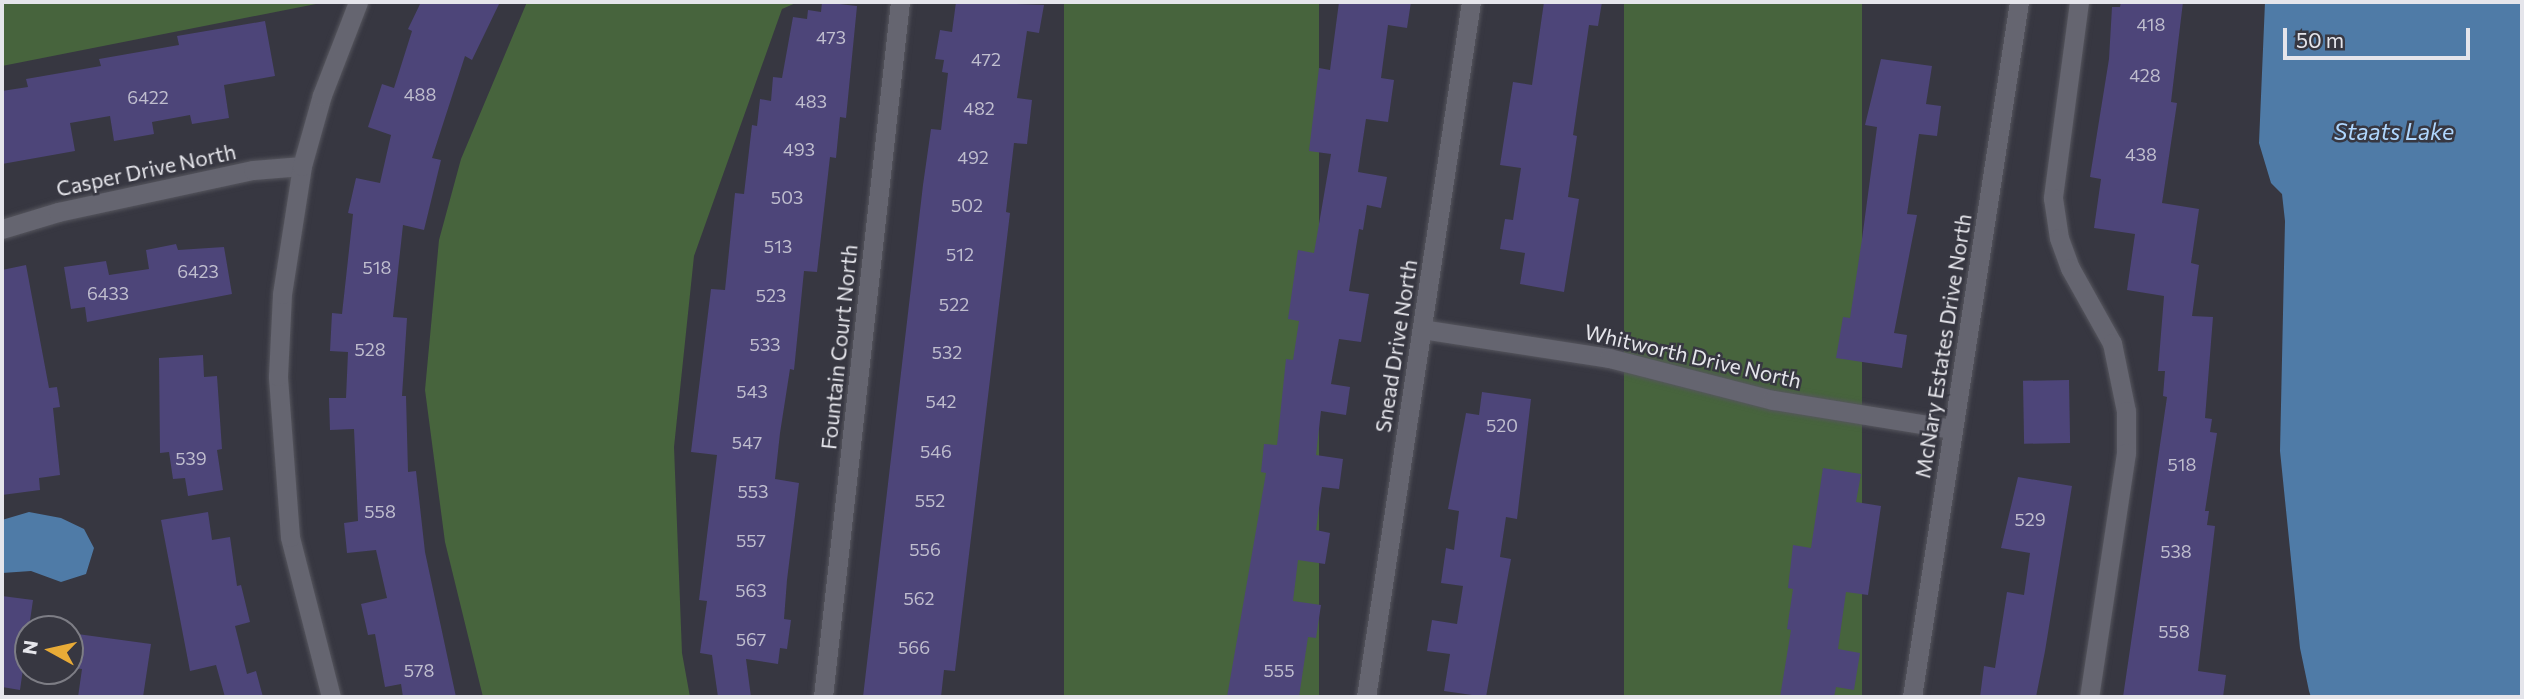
<!DOCTYPE html>
<style>
body{margin:0}
#map{position:relative;width:2524px;height:699px;overflow:hidden;background:#373741;font-family:Commissioner,sans-serif}
div>[style]{position:absolute}
[style*='--x']{left:calc(var(--x)*1px);top:calc(var(--y)*1px);width:calc(var(--w)*1px);rotate:calc(var(--a)*1deg)}
.green>*{inset:0;background:#47643d;transform-origin:0 0}
.water>*{inset:0;background:#4f7ba7}
.building>*{inset:0;background:#4d4579;transform-origin:0 0}
.roads{filter:drop-shadow(0 0 2px #56565e) drop-shadow(0 0 2px #56565e)}
.street>*{height:19px;margin:-9.5px;padding:0 9.5px;transform-origin:9.5px;border-radius:9.5px;background:#656570}
span{translate:-50% -50%;white-space:nowrap;text-align:center;line-height:1.15;-webkit-text-stroke:5px #373741;paint-order:stroke}
.number-label{font-size:18px;color:#bfbdce}
.number-label span{-webkit-text-stroke-width:0}
.street-label{font-size:21px;color:#e5e5eb}
.water-label{font-size:23px;color:#b0d7fe;font-style:italic}
.frame{position:absolute;inset:0;border:4px solid #e5e5eb;pointer-events:none}
.north{position:absolute;left:14px;top:615px;width:70px;height:70px;box-sizing:border-box;background:#373741;border:2px solid #7d7d85;border-radius:50%;rotate:278deg;font-size:19px;font-weight:700;line-height:28px;text-align:center;color:#e5e5eb}
.north::after{content:'';display:block;margin:auto;width:24px;height:32px;background:#e8ab37;clip-path:polygon(50% 0,100% 100%,50% 72%,0 100%)}
.scale{position:absolute;left:2283px;top:28px;width:187px;height:32px;box-sizing:border-box;border:4px solid #e5e5eb;border-top:0;padding-left:9px;font-size:21px;line-height:24px;white-space:nowrap;color:#e5e5eb;-webkit-text-stroke:5px #373741;paint-order:stroke}
</style>
<div id="map">
<div class="green">
<div style="clip-path:polygon(2px 2px,326px 2px,2px 66px)"></div>
<div style="clip-path:polygon(527px 2px,798px 2px,782px 9px,694px 256px,674px 447px,682px 653px,690px 697px,483px 697px,445px 542px,425px 390px,439px 240px,461px 159px)"></div>
<div style="left:1064px;top:2px;width:255px;height:701px"></div>
<div style="left:1624px;top:2px;width:238px;height:703px"></div>
</div>
<div class="water">
<div style="clip-path:polygon(2265px 2px,2522px 2px,2522px 697px,2311px 697px,2309px 691px,2300px 648px,2280px 451px,2285px 221px,2282px 194px,2271px 183px,2259px 143px)"></div>
<div style="clip-path:polygon(29px 512px,61px 518px,84px 529px,94px 548px,86px 574px,61px 582px,31px 571px,2px 573px,2px 520px)"></div>
</div>
<div class="building">
<div style="clip-path:polygon(421px 2px,500px 2px,472px 60px,465px 56px,432px 158px,441px 160px,424px 230px,403px 225px,393px 317px,407px 318px,402px 396px,406px 396px,408px 472px,416px 471px,425px 552px,456px 697px,403px 697px,401px 684px,385px 687px,375px 634px,368px 635px,361px 604px,387px 598px,376px 550px,347px 553px,344px 523px,358px 521px,354px 429px,330px 430px,329px 398px,346px 398px,348px 352px,330px 351px,332px 313px,342px 314px,353px 214px,348px 213px,356px 178px,380px 183px,391px 135px,368px 127px,382px 84px,394px 88px,412px 31px,408px 29px)"></div>
<div style="clip-path:polygon(822px 2px,857px 6px,846px 118px,840px 117px,836px 158px,830px 157px,817px 272px,804px 271px,794px 370px,790px 369px,780px 433px,775px 479px,799px 483px,787px 580px,784px 619px,791px 620px,787px 649px,780px 648px,778px 664px,746px 659px,751px 697px,718px 697px,712px 655px,700px 653px,707px 601px,699px 600px,717px 455px,691px 452px,711px 289px,725px 290px,735px 193px,744px 194px,752px 125px,757px 126px,760px 99px,771px 101px,773px 77px,782px 78px,793px 17px,807px 19px,808px 10px,821px 12px)"></div>
<div style="clip-path:polygon(956px 2px,1044px 5px,1039px 33px,1027px 31px,1017px 98px,1032px 100px,1027px 144px,1014px 143px,1006px 212px,1010px 213px,955px 671px,944px 670px,941px 697px,863px 697px,923px 185px,931px 129px,941px 130px,948px 73px,942px 72px,944px 60px,935px 59px,940px 30px,952px 32px)"></div>
<div style="clip-path:polygon(1339px 2px,1411px 2px,1407px 28px,1388px 25px,1381px 78px,1394px 80px,1388px 122px,1366px 119px,1358px 172px,1387px 177px,1381px 208px,1367px 205px,1363px 230px,1359px 229px,1349px 291px,1369px 294px,1361px 342px,1339px 339px,1331px 384px,1350px 387px,1346px 415px,1321px 411px,1316px 455px,1343px 459px,1339px 489px,1322px 487px,1316px 530px,1330px 533px,1325px 564px,1298px 560px,1293px 601px,1321px 605px,1316px 638px,1308px 637px,1299px 697px,1227px 697px,1266px 473px,1261px 472px,1264px 444px,1277px 445px,1286px 359px,1293px 360px,1299px 321px,1288px 319px,1298px 250px,1314px 253px,1331px 154px,1309px 151px,1319px 68px,1330px 70px)"></div>
<div style="clip-path:polygon(1544px 2px,1602px 2px,1598px 26px,1589px 25px,1573px 135px,1577px 136px,1568px 197px,1579px 199px,1564px 292px,1520px 284px,1525px 253px,1500px 249px,1505px 219px,1513px 220px,1521px 168px,1500px 165px,1513px 82px,1532px 85px)"></div>
<div style="clip-path:polygon(2121px 2px,2183px 2px,2171px 102px,2177px 103px,2162px 203px,2199px 209px,2191px 263px,2199px 265px,2192px 316px,2213px 317px,2205px 418px,2212px 419px,2210px 432px,2217px 433px,2205px 511px,2209px 511px,2207px 525px,2215px 526px,2198px 671px,2226px 675px,2223px 697px,2123px 697px,2167px 397px,2163px 396px,2165px 371px,2158px 371px,2164px 296px,2127px 290px,2135px 234px,2094px 228px,2101px 179px,2090px 177px,2109px 59px,2112px 7px,2120px 7px)"></div>
<div style="clip-path:polygon(265px 21px,275px 76px,224px 85px,229px 118px,192px 124px,190px 115px,152px 122px,154px 134px,114px 141px,110px 116px,70px 123px,75px 151px,2px 164px,2px 91px,28px 87px,26px 79px,101px 66px,99px 59px,179px 45px,177px 36px)"></div>
<div style="clip-path:polygon(1881px 59px,1932px 66px,1926px 104px,1941px 106px,1937px 136px,1919px 134px,1907px 214px,1917px 215px,1894px 333px,1907px 335px,1902px 368px,1836px 358px,1843px 317px,1850px 318px,1862px 239px,1877px 127px,1865px 125px)"></div>
<div style="clip-path:polygon(176px 244px,178px 250px,224px 247px,232px 294px,87px 322px,85px 307px,71px 309px,64px 267px,106px 261px,109px 275px,149px 269px,146px 250px)"></div>
<div style="clip-path:polygon(26px 265px,49px 388px,57px 387px,60px 407px,53px 408px,60px 475px,39px 478px,40px 490px,2px 495px,2px 270px)"></div>
<div style="clip-path:polygon(203px 355px,204px 377px,217px 376px,222px 449px,217px 450px,223px 490px,188px 496px,185px 478px,173px 479px,169px 452px,160px 453px,159px 358px)"></div>
<div style="left:2069px;top:380px;width:63px;height:46px;rotate:89deg"></div>
<div style="clip-path:polygon(1482px 392px,1531px 399px,1517px 519px,1506px 517px,1500px 557px,1511px 559px,1486px 697px,1444px 691px,1450px 654px,1427px 651px,1432px 620px,1457px 624px,1463px 586px,1441px 583px,1446px 548px,1454px 550px,1459px 511px,1448px 509px,1466px 413px,1479px 415px)"></div>
<div style="clip-path:polygon(1823px 468px,1861px 474px,1856px 502px,1881px 506px,1868px 595px,1846px 592px,1838px 649px,1860px 653px,1854px 690px,1836px 687px,1834px 697px,1780px 697px,1791px 630px,1787px 629px,1793px 589px,1788px 588px,1793px 545px,1811px 548px)"></div>
<div style="clip-path:polygon(2018px 477px,2072px 486px,2045px 651px,2036px 697px,1980px 697px,1984px 666px,1995px 668px,2007px 592px,2024px 595px,2030px 553px,2001px 548px)"></div>
<div style="clip-path:polygon(208px 512px,212px 540px,230px 537px,237px 586px,241px 585px,250px 622px,235px 626px,247px 674px,256px 671px,263px 697px,225px 697px,216px 665px,190px 671px,161px 520px)"></div>
<div style="clip-path:polygon(2px 596px,33px 600px,20px 690px,2px 687px)"></div>
<div style="clip-path:polygon(70px 633px,151px 644px,143px 697px,78px 697px,82px 669px,73px 668px)"></div>
</div>
<div class="roads">
<div class="street">
<div style="--x:2079;--y:2;--w:198;--a:97.6"></div>
<div style="--x:2053;--y:198;--w:40;--a:81.5"></div>
<div style="--x:2059;--y:238;--w:32;--a:70"></div>
<div style="--x:2070;--y:268;--w:86;--a:60.8"></div>
<div style="--x:2112;--y:343;--w:69;--a:78.4"></div>
<div style="--x:2126;--y:411;--w:42;--a:90"></div>
<div style="--x:2126;--y:453;--w:247;--a:98.6"></div>
<div style="--x:2;--y:229;--w:59;--a:-16.9"></div>
<div style="--x:58;--y:212;--w:199;--a:-12.2"></div>
<div style="--x:253;--y:170;--w:49;--a:-4.7"></div>
<div style="--x:1422;--y:329;--w:189;--a:8.8"></div>
<div style="--x:1609;--y:358;--w:169;--a:14.4"></div>
<div style="--x:1773;--y:400;--w:182;--a:9.2"></div>
<div style="--x:331;--y:697;--w:165;--a:-104.4"></div>
<div style="--x:290;--y:537;--w:161;--a:-94.3"></div>
<div style="--x:278;--y:376;--w:82;--a:-87.2"></div>
<div style="--x:282;--y:294;--w:130;--a:-81.1"></div>
<div style="--x:302;--y:166;--w:74;--a:-74.3"></div>
<div style="--x:322;--y:95;--w:100;--a:-68.8"></div>
<div style="--x:823;--y:697;--w:699;--a:-83.68"></div>
<div style="--x:1366;--y:697;--w:703;--a:-81.41"></div>
<div style="--x:1912;--y:697;--w:703;--a:-81.25"></div>
</div>
</div>
<div class="number-label">
<span style="left:2151px;top:24px">418</span>
<span style="left:831px;top:37px">473</span>
<span style="left:986px;top:59px">472</span>
<span style="left:2145px;top:75px">428</span>
<span style="left:420px;top:94px">488</span>
<span style="left:148px;top:97px">6422</span>
<span style="left:811px;top:101px">483</span>
<span style="left:979px;top:108px">482</span>
<span style="left:799px;top:149px">493</span>
<span style="left:2141px;top:154px">438</span>
<span style="left:973px;top:157px">492</span>
<span style="left:787px;top:197px">503</span>
<span style="left:967px;top:205px">502</span>
<span style="left:778px;top:246px">513</span>
<span style="left:960px;top:254px">512</span>
<span style="left:377px;top:267px">518</span>
<span style="left:198px;top:271px">6423</span>
<span style="left:108px;top:293px">6433</span>
<span style="left:771px;top:295px">523</span>
<span style="left:954px;top:304px">522</span>
<span style="left:765px;top:344px">533</span>
<span style="left:370px;top:349px">528</span>
<span style="left:947px;top:352px">532</span>
<span style="left:752px;top:391px">543</span>
<span style="left:941px;top:401px">542</span>
<span style="left:1502px;top:425px">520</span>
<span style="left:747px;top:442px">547</span>
<span style="left:936px;top:451px">546</span>
<span style="left:191px;top:458px">539</span>
<span style="left:2182px;top:464px">518</span>
<span style="left:753px;top:491px">553</span>
<span style="left:930px;top:500px">552</span>
<span style="left:380px;top:511px">558</span>
<span style="left:2030px;top:519px">529</span>
<span style="left:751px;top:540px">557</span>
<span style="left:925px;top:549px">556</span>
<span style="left:2176px;top:551px">538</span>
<span style="left:751px;top:590px">563</span>
<span style="left:919px;top:598px">562</span>
<span style="left:2174px;top:631px">558</span>
<span style="left:751px;top:639px">567</span>
<span style="left:914px;top:647px">566</span>
<span style="left:419px;top:670px">578</span>
<span style="left:1279px;top:670px">555</span>
</div>
<div class="street-label">
<span style="left:146px;top:170px;rotate:-12deg">Casper Drive North</span>
<span style="left:1396px;top:346px;rotate:-81deg">Snead Drive North</span>
<span style="left:1943px;top:346px;rotate:-81deg">McNary Estates Drive North</span>
<span style="left:839px;top:347px;rotate:-84deg">Fountain Court North</span>
<span style="left:1693px;top:356px;rotate:13deg">Whitworth Drive North</span>
</div>
<div class="water-label">
<span style="left:2394px;top:131px">Staats Lake</span>
</div>
<div class="frame"></div>
<div class="north">N</div>
<div class="scale">50 m</div>
</div>
